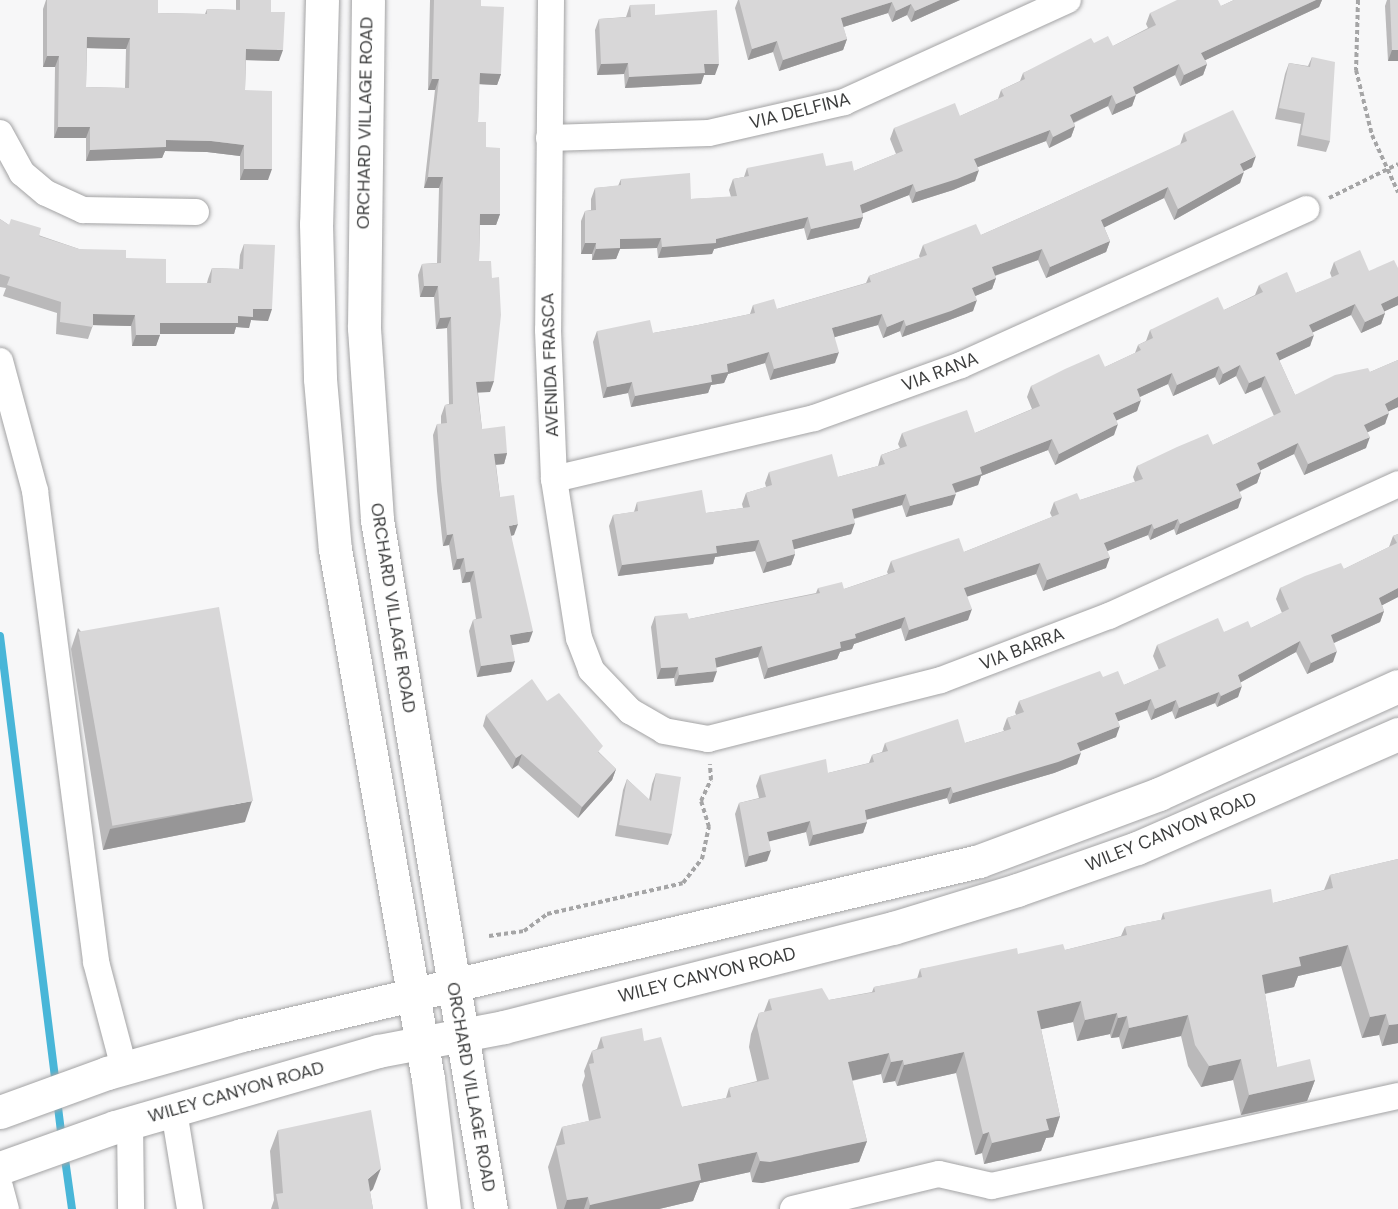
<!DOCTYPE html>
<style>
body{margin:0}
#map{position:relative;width:1398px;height:1209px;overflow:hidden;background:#f7f7f8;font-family:"DM Sans",sans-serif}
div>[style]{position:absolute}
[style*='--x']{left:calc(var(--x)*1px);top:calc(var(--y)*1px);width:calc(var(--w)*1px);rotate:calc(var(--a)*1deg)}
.stream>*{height:8px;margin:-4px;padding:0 4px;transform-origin:4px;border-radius:4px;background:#49b6d8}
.path>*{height:4px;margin-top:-2px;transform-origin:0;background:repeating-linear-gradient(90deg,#a5a5a6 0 4.5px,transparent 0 7.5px)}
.roads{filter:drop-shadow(0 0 2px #a3a3a4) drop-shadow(0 0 2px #a3a3a4)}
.minor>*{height:26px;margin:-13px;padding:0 13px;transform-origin:13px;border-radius:13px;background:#fff}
.major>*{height:33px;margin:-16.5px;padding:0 16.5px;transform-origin:16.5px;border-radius:16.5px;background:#fff}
.wall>*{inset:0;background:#bab9ba}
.shaded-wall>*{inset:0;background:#979697}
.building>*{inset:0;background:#d8d7d8;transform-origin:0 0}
span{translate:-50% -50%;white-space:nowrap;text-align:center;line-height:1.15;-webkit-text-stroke:4.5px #fff;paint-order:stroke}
.street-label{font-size:18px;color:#3c3d3d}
</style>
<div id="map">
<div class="stream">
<div style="--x:0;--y:636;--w:451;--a:82.9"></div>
<div style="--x:57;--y:1099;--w:38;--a:83"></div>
<div style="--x:64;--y:1152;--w:58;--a:82"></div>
</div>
<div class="path">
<div style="--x:1358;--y:0;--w:70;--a:91.6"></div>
<div style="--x:1356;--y:70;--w:67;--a:76.2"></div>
<div style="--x:1372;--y:135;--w:63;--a:65.5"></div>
<div style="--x:1329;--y:198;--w:77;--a:-26.2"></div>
<div style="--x:489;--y:936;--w:35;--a:-8"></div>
<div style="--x:524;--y:931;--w:29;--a:-36"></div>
<div style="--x:547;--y:914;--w:139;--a:-12.8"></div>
<div style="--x:683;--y:883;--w:31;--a:-52"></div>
<div style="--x:702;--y:859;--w:33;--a:-78"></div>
<div style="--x:709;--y:827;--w:27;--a:-107"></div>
<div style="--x:701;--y:801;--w:23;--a:-65"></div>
<div style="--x:711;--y:780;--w:16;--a:-94"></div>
</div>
<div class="roads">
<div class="minor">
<div style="--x:551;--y:0;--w:330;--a:90.5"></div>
<div style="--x:548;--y:330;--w:149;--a:87.7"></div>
<div style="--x:554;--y:479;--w:161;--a:81.1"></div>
<div style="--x:579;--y:638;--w:34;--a:69"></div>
<div style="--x:591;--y:670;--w:57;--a:46.4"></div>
<div style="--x:630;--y:711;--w:39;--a:30"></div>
<div style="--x:664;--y:731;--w:45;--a:10.3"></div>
<div style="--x:708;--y:739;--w:240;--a:-14.2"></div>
<div style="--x:941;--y:680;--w:180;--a:-20.9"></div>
<div style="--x:1109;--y:616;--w:318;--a:-24.5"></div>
<div style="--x:0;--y:133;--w:46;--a:61.2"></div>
<div style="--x:22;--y:173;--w:31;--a:40"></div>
<div style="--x:46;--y:193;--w:41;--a:24.7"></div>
<div style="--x:83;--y:210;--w:113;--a:1"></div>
<div style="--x:549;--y:138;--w:160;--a:-1.8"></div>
<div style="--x:709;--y:133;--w:139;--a:-12.9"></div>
<div style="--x:844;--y:102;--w:246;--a:-24.5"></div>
<div style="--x:0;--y:361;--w:135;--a:74.9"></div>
<div style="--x:35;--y:491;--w:475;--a:82.6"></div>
<div style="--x:96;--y:962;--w:110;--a:75.2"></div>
<div style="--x:554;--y:479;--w:267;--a:-13.2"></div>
<div style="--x:814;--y:418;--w:156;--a:-19.8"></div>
<div style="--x:961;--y:365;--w:379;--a:-24.3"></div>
<div style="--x:174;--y:1111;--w:99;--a:80.7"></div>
<div style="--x:130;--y:1122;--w:87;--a:89.3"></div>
<div style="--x:0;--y:1187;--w:23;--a:75"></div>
<div style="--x:793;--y:1209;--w:150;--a:-13.5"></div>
<div style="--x:939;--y:1174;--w:54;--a:12.8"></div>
<div style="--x:992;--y:1186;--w:416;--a:-12.5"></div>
</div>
<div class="major">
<div style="--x:322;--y:0;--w:224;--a:91.5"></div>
<div style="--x:316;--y:224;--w:155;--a:88.5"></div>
<div style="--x:320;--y:379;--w:171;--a:85"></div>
<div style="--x:335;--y:549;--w:538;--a:80.05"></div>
<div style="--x:428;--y:1079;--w:131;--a:83"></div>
<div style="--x:368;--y:0;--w:328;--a:90.7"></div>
<div style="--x:364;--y:328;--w:192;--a:86.1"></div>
<div style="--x:377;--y:520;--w:698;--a:80.61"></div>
<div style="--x:0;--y:1112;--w:114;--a:-20"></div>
<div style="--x:107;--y:1073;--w:140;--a:-15.7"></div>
<div style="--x:242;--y:1035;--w:757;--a:-13.28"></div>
<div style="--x:979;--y:861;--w:192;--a:-20.4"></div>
<div style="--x:1159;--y:794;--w:262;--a:-24.3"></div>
<div style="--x:0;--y:1168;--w:122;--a:-19.6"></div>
<div style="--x:115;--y:1127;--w:274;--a:-16.1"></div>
<div style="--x:378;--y:1051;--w:128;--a:-10.8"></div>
<div style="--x:504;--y:1027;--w:401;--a:-14.3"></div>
<div style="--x:893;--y:928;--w:130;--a:-17"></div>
<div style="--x:1017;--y:890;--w:127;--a:-19.3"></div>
<div style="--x:1137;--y:848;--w:285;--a:-23.6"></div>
</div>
</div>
<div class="wall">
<div style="clip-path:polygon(evenodd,46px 0,158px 0,158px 13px,205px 14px,207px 9px,236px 10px,236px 0,271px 0,271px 12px,279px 61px,246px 60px,245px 90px,268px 180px,240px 180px,240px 156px,207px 152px,165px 151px,162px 158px,86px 161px,86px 138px,54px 138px,55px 67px,43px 67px,43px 9px,46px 0,87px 48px,126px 49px,125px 88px,86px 87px,87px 48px)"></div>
<div style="clip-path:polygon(430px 0,481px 0,481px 6px,501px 74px,497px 85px,479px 84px,478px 122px,486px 147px,500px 214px,496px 225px,480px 225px,479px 261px,490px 392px,478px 392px,482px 429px,507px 453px,504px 464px,496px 465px,500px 497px,514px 535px,511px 536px,529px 642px,512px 645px,511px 672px,477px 677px,469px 631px,473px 620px,476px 619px,470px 582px,462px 583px,460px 569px,453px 570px,449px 545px,443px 546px,437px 491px,433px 435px,437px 424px,441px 424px,441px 416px,445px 405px,449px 404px,447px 328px,436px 329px,434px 297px,420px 297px,418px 275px,422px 264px,437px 263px,439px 188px,424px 188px,435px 90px,428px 90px)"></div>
<div style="clip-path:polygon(738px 0,960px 0,911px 22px,907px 15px,892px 22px,888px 13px,843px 27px,847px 39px,843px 50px,779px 71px,773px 52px,748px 60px,735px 8px)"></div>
<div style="clip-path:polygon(1234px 0,1322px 0,1319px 7px,1205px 60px,1207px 64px,1203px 75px,1180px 86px,1175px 75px,1136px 94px,1132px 106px,1112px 115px,1108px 106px,1074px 123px,1075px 126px,1071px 137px,1049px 148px,1046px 141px,978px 167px,975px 181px,953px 190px,912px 203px,909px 195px,862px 213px,863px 217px,859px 228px,807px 240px,804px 228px,714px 249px,712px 254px,658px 258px,657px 248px,620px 249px,616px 259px,592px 260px,592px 254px,581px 254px,581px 221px,585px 211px,591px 210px,591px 199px,595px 188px,618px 186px,621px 179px,691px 199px,731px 197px,729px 190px,733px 179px,744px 177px,747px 168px,826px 166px,854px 171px,896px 154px,890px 139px,894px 128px,960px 116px,998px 99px,1001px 90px,1020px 81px,1023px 73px,1094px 43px,1113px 46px,1148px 28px,1146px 24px,1150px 13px,1221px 6px)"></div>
<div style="clip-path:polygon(1387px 0,1398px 0,1398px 61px,1388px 61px,1385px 6px)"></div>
<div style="clip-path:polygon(630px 5px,655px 15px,715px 75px,704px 75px,701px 84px,625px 88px,624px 74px,597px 75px,595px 30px,599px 19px,626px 17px)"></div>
<div style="clip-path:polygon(1312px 57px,1330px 141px,1326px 152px,1297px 146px,1301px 124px,1275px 119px,1285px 74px,1289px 63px,1308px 66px)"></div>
<div style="clip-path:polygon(1184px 133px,1252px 167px,1243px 171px,1240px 183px,1174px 220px,1164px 198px,1104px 227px,1110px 241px,1106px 252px,1046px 278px,1038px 260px,995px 276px,996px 278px,992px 289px,975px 296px,973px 311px,947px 321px,902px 337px,900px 331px,883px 338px,878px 325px,835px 337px,835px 363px,770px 380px,765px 363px,728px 374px,724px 383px,711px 385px,708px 393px,631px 407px,628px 393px,603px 398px,593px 342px,597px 331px,653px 333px,698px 325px,750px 314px,753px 305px,777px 309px,866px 283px,869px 276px,920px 258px,919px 256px,923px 245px,981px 235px,1049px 205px,1180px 145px)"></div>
<div style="clip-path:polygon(0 219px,9px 225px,79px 249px,126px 258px,166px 283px,207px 283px,208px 279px,212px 268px,239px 269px,240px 255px,244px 244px,268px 321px,251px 320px,249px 328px,236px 327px,234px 334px,160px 334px,156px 346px,132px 346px,131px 326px,93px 325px,88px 339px,56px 334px,57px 313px,3px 296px,6px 288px,0 287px)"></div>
<div style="clip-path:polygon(1334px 262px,1369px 271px,1398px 268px,1398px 305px,1384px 311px,1385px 313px,1381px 324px,1361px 333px,1351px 315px,1313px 332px,1310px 346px,1279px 360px,1295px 395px,1370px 372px,1398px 360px,1398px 407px,1388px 411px,1385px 424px,1367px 432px,1366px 448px,1304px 475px,1294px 454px,1260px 470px,1261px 472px,1257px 483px,1240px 492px,1238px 508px,1176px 535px,1174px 529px,1150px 540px,1148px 535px,1107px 551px,1106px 568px,1043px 591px,1036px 574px,967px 596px,968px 620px,905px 641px,901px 628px,854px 644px,852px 649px,840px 652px,837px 659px,764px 679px,758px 657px,716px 667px,713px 682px,675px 686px,674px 678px,657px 679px,651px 627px,655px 616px,689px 619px,816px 593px,818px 588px,844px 589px,888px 574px,887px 572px,891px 561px,964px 552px,1052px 517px,1050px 513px,1054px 502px,1080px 500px,1135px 482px,1133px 477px,1137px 466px,1213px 445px,1274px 416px,1261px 387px,1245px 394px,1236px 376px,1219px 385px,1215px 377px,1173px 396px,1168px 384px,1140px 397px,1137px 411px,1116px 420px,1114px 435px,1055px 465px,1048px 450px,981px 476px,978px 485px,955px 493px,952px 505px,906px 517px,902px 505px,854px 519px,851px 534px,794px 549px,795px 554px,791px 565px,763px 573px,755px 551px,715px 557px,713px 564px,618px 576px,609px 526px,613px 515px,634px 512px,637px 502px,706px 513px,743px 508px,742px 504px,746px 493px,766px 487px,765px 483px,769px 472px,838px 477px,878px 466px,881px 455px,900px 448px,898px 444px,902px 433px,975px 433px,1032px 409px,1027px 397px,1031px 386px,1105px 367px,1135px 353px,1138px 345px,1146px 341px,1150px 330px,1224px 310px,1255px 295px,1259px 285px,1296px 293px,1332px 278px,1330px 273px)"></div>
<div style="clip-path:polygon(1398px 534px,1398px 597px,1382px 605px,1384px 611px,1380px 622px,1334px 643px,1333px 662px,1307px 674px,1296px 652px,1241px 682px,1238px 697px,1217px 707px,1215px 703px,1175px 719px,1172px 711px,1151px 720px,1147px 710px,1118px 721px,1116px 737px,1080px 751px,1077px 764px,1054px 773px,949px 804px,947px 798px,866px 820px,867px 822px,863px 833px,833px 840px,809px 846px,806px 832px,769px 841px,767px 861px,745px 867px,735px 814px,739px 803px,759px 798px,756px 786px,760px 775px,828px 773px,869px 763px,872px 755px,882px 752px,885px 743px,965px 743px,1004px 731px,1003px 729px,1007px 718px,1016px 715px,1015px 712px,1019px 701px,1103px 677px,1124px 685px,1159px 670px,1153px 656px,1157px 645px,1224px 632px,1251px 628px,1282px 613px,1276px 599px,1280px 588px,1344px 569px,1389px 547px,1393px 536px)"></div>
<div style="clip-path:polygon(78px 628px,245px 822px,103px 850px,71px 649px)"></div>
<div style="clip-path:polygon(547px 701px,616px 769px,612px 780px,578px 818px,518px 765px,512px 769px,483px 726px,486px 715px)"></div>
<div style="clip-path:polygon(656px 773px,672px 834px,668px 845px,615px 836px,623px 790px,627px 779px,649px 800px,652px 784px)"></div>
<div style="clip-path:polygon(1398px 859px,1398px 1043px,1382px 1046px,1379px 1035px,1362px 1038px,1341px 966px,1298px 976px,1294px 987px,1265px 994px,1277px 1067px,1315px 1080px,1307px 1101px,1241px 1115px,1233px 1080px,1201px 1087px,1188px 1066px,1181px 1036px,1122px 1049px,1119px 1037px,1111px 1038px,1110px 1034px,1077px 1041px,1073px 1022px,1041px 1029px,1060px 1116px,1053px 1137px,1046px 1138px,1041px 1151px,984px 1164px,982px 1153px,975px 1155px,956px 1073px,897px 1086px,895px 1081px,883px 1083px,881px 1074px,852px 1081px,867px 1141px,859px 1162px,762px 1183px,752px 1182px,750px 1172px,700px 1183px,693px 1201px,659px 1209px,557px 1209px,548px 1167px,562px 1127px,589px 1121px,582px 1085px,585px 1076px,584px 1071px,592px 1051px,597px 1049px,601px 1037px,644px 1041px,682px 1107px,726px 1098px,729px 1088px,757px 1081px,749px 1047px,751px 1034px,759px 1013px,764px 1012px,769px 999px,829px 1000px,872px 992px,874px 987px,917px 979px,920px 969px,1018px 954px,1065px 950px,1121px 936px,1125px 927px,1161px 920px,1163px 913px,1273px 903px,1324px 890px,1330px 875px)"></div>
<div style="clip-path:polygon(278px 1130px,373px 1189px,370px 1192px,373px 1209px,271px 1209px,274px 1200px,270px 1151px)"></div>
</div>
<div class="shaded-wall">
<div style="clip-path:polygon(940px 0,960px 0,911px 22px,915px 11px)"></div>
<div style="clip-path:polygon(1316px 0,1322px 0,1319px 7px,1197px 64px,1201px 53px)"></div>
<div style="clip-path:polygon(892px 2px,888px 13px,837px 29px,841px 18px)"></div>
<div style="clip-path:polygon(911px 4px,907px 15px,892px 22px,896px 11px)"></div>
<div style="clip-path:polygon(87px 37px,130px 38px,126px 49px,83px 48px)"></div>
<div style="clip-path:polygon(847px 39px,843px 50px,779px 71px,783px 60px)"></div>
<div style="clip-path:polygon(777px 41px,773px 52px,748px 60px,752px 49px)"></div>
<div style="clip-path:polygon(246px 49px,283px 50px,279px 61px,242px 60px)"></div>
<div style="clip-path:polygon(1392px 50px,1398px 50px,1398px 61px,1388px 61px)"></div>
<div style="clip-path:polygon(47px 56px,59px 56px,55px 67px,43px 67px)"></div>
<div style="clip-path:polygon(628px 63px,624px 74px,597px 75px,601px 64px)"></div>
<div style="clip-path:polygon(704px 64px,719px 64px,715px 75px,704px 75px,701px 84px,625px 88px,629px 77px)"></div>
<div style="clip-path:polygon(1179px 64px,1175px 75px,1129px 98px,1133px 87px)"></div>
<div style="clip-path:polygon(1207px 64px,1203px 75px,1180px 86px,1184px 75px)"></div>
<div style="clip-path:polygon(480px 73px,501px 74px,497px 85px,476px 84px)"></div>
<div style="clip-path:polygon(432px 79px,439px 79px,435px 90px,428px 90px)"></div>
<div style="clip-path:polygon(1112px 95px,1108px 106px,1066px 126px,1070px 115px)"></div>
<div style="clip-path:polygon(1136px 95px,1132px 106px,1112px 115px,1116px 104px)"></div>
<div style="clip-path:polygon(1075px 126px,1071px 137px,1049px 148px,1053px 137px)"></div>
<div style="clip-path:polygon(58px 127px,90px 127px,86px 138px,54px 138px)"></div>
<div style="clip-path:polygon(1050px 130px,1046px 141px,970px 170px,974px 159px)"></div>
<div style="clip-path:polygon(166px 140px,211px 141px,244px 145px,240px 156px,207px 152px,165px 151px,162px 158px,86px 161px,90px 150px)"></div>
<div style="clip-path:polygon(1256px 156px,1252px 167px,1236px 175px,1240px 164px)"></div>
<div style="clip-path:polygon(244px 169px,272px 169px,268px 180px,240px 180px)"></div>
<div style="clip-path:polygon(979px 170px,975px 181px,953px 190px,912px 203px,916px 192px)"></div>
<div style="clip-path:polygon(1244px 172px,1240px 183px,1174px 220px,1178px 209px)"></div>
<div style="clip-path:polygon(428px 177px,443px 177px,439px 188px,424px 188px)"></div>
<div style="clip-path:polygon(913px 184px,909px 195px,856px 216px,860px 205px)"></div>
<div style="clip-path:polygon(1168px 187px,1164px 198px,1097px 231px,1101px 220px)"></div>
<div style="clip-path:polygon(480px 214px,500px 214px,496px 225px,476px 225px)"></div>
<div style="clip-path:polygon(808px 217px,804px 228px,714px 249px,712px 254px,658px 258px,662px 247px,716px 239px)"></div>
<div style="clip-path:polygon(863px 217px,859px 228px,807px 240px,811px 229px)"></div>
<div style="clip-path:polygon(661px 238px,657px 248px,620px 249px,616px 259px,592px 260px,596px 249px,620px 239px)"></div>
<div style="clip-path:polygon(1110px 241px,1106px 252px,1046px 278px,1050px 267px)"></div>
<div style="clip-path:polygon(585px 243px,596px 243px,592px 254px,581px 254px)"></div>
<div style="clip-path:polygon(1042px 249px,1038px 260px,988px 278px,992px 267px)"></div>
<div style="clip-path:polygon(996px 278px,992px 289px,968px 299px,972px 288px)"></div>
<div style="clip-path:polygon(424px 286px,438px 286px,434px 297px,420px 297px)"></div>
<div style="clip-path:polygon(1398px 296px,1398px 305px,1377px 315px,1381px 304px)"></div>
<div style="clip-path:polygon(977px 300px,973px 311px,947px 321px,902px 337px,906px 326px)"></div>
<div style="clip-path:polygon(1355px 304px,1351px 315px,1305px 336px,1309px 325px)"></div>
<div style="clip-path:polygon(253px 309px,272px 309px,268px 321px,251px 320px,249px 328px,236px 327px,234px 334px,156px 334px,160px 323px,238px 316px)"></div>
<div style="clip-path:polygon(1385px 313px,1381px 324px,1361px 333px,1365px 322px)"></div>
<div style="clip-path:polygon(93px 314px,135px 315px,131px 326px,89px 325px)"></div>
<div style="clip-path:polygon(882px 314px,878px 325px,828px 339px,832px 328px)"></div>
<div style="clip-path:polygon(451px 317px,447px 328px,436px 329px,440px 318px)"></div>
<div style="clip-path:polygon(904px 320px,900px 331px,883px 338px,887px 327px)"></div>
<div style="clip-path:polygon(136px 335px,160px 335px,156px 346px,132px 346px)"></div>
<div style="clip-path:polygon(1314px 335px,1310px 346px,1272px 364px,1276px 353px)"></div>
<div style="clip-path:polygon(769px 352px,765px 363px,728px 374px,724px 383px,711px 385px,708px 393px,631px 407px,635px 396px,711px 375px,727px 364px)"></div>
<div style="clip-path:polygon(839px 352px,835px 363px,770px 380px,774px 369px)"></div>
<div style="clip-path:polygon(1240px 365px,1236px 376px,1219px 385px,1223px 374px)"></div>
<div style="clip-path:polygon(1219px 366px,1215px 377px,1173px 396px,1177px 385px)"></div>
<div style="clip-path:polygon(1172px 373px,1168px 384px,1133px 400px,1137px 389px)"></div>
<div style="clip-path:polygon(1265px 376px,1261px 387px,1245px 394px,1249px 383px)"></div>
<div style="clip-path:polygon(494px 381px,490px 392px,472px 393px,476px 382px)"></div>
<div style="clip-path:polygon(632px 382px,628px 393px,603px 398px,607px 387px)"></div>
<div style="clip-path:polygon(1398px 397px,1398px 407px,1381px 415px,1385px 404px)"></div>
<div style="clip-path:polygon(1141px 400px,1137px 411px,1109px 424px,1113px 413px)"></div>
<div style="clip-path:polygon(1389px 413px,1385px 424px,1360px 436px,1364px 425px)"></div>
<div style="clip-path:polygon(1118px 424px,1114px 435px,1055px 465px,1059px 454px)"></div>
<div style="clip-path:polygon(1370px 437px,1366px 448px,1304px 475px,1308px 464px)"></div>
<div style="clip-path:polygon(1052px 439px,1048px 450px,981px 476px,978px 485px,948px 495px,952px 484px,980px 467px)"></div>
<div style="clip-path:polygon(1298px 443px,1294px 454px,1253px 474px,1257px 463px)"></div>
<div style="clip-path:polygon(507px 453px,504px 464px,490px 465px,494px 454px)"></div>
<div style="clip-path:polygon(1261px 472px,1257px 483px,1232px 495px,1236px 484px)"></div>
<div style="clip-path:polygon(906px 494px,902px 505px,848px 520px,852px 509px)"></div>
<div style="clip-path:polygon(956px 494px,952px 505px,906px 517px,910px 506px)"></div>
<div style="clip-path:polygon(1242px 497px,1238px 508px,1176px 535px,1180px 524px)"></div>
<div style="clip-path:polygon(1178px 519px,1174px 529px,1150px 540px,1154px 529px)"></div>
<div style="clip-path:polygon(855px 523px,851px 534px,788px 551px,792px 540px)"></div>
<div style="clip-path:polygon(518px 524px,514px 535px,505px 537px,509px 526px)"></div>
<div style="clip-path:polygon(1152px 524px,1148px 535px,1100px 554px,1104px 543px)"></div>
<div style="clip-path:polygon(453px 534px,449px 545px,443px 546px,447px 535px)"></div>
<div style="clip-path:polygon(759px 540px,755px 551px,715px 557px,713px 564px,618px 576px,622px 565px,716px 546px)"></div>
<div style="clip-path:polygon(795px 554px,791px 565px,763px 573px,767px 562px)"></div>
<div style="clip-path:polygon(1110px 557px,1106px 568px,1043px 591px,1047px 580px)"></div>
<div style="clip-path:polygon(464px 558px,460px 569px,453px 570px,457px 559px)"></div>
<div style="clip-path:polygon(1040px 563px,1036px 574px,960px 599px,964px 588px)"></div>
<div style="clip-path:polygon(474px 571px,470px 582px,462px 583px,466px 572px)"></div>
<div style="clip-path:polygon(1398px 588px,1398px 597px,1375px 609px,1379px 598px)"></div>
<div style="clip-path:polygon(972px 609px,968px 620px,905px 641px,909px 630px)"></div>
<div style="clip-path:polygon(1384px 611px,1380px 622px,1327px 646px,1331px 635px)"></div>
<div style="clip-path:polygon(905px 617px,901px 628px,854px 644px,852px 649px,840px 652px,837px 659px,764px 679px,768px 668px,840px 642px,855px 634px)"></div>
<div style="clip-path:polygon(533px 631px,529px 642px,507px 646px,510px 635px)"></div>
<div style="clip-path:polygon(1300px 641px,1296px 652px,1234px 686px,1238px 675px)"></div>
<div style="clip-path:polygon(762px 646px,758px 657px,711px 669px,715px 658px)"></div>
<div style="clip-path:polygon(1337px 651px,1333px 662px,1307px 674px,1311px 663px)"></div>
<div style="clip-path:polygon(515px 661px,511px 672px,477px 677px,481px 666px)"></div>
<div style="clip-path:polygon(678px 667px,674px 678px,657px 679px,661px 668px)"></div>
<div style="clip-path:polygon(717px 671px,713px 682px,675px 686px,679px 675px)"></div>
<div style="clip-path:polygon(1242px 686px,1238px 697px,1217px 707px,1221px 696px)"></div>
<div style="clip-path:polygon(1219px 692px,1215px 703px,1175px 719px,1179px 708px)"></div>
<div style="clip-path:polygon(1151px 699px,1147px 710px,1111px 724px,1115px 713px)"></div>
<div style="clip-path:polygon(1176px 700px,1172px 711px,1151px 720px,1155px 709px)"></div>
<div style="clip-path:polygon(1120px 726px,1116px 737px,1073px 754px,1077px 743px)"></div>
<div style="clip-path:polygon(1081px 753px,1077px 764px,1054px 773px,949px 804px,953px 793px)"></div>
<div style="clip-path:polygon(522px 754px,518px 765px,512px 769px,516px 758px)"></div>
<div style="clip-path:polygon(616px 769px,612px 780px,578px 818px,582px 807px)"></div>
<div style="clip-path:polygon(951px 787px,947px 798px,861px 821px,865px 810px)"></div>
<div style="clip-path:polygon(252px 801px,245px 822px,103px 850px,110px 829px)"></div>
<div style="clip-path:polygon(810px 821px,806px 832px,763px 843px,767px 832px)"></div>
<div style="clip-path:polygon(867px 822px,863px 833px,809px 846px,813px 835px)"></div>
<div style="clip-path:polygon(771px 850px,767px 861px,745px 867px,749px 856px)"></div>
<div style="clip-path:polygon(1348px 945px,1341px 966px,1298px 976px,1294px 987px,1254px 996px,1262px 975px,1299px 957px)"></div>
<div style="clip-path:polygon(1081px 1001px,1073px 1022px,1029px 1032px,1037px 1011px)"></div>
<div style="clip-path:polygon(1117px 1013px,1110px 1034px,1077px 1041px,1085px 1020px)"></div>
<div style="clip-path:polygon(1386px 1014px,1379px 1035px,1362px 1038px,1370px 1017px)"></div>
<div style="clip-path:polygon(1188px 1015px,1181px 1036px,1122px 1049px,1129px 1028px)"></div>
<div style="clip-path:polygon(1127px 1016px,1119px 1037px,1111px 1038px,1118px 1018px)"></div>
<div style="clip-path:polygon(1398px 1024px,1398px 1043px,1382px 1046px,1389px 1025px)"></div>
<div style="clip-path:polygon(964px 1052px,956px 1073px,897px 1086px,904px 1065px)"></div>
<div style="clip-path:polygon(889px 1053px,881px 1074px,840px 1083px,848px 1062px)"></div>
<div style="clip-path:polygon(1241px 1059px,1233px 1080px,1201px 1087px,1209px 1066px)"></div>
<div style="clip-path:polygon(903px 1060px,895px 1081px,883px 1083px,891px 1062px)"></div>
<div style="clip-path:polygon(1315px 1080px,1307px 1101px,1241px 1115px,1249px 1095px)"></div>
<div style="clip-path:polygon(1060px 1116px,1053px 1137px,1046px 1138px,1041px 1151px,984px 1164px,992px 1143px,1046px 1119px)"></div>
<div style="clip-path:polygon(989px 1132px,982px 1153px,975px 1155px,983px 1134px)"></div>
<div style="clip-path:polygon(867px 1141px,859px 1162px,762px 1183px,752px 1182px,760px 1161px)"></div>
<div style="clip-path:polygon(757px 1152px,750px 1172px,700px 1183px,693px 1201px,659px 1209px,589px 1209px,590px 1205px,698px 1164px)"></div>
<div style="clip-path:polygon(381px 1168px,373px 1189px,360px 1200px,368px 1179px)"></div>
<div style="clip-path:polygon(588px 1197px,584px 1209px,564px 1209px,567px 1200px)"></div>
</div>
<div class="building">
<div style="clip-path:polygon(evenodd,47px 0,158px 0,158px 13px,207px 14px,207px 9px,240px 10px,240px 0,271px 0,271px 12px,285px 12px,283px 50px,246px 49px,245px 90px,272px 91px,272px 169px,244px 169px,244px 145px,211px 141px,166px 140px,166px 147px,90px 150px,90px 127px,58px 127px,59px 56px,47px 56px,47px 0,87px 37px,130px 38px,129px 88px,86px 87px,87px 37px)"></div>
<div style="clip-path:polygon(434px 0,481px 0,481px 6px,504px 7px,501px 74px,480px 73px,478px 122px,486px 122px,486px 147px,500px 148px,500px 214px,480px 214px,479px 261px,491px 261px,492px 278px,499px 277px,501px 315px,494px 381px,476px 382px,482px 429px,505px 426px,507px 453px,494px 454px,500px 497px,514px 495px,518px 524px,509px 526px,533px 631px,510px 635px,515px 661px,481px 666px,473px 620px,482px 618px,474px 571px,466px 572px,464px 558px,457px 559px,453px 534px,447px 535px,441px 480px,437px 424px,447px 423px,445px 405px,453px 404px,451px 317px,440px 318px,438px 286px,424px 286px,422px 264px,441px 263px,443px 177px,428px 177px,439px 79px,432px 79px)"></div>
<div style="clip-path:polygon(739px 0,940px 0,915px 11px,911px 4px,896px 11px,892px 2px,841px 18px,847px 39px,783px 60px,777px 41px,752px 49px)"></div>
<div style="clip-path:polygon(1177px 0,1218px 0,1221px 6px,1234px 0,1316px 0,1201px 53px,1207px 64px,1184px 75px,1179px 64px,1133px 87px,1136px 95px,1116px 104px,1112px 95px,1070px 115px,1075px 126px,1053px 137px,1050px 130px,974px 159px,979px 170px,957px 179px,916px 192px,913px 184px,860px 205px,863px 217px,811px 229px,808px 217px,716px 239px,716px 243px,662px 247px,661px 238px,620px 239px,620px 248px,596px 249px,596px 243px,585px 243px,585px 211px,596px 210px,595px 188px,621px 185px,621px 179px,690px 173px,691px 199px,737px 196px,733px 179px,749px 176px,747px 168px,823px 153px,826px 166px,852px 161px,854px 171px,903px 151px,894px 128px,955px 103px,960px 116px,1004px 96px,1001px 90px,1025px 79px,1023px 73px,1091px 38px,1094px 43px,1108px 36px,1113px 46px,1156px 25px,1150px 13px)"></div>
<div style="clip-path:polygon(1390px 0,1398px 0,1398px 50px,1392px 50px)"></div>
<div style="clip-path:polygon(655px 4px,655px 15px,717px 10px,719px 64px,704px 64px,705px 73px,629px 77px,628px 63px,601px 64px,599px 19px,631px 17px,630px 5px)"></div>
<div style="clip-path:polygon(1312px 57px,1335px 62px,1330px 141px,1301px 135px,1305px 113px,1279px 108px,1289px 63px,1310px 67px)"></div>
<div style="clip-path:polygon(1233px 110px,1256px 156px,1240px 164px,1244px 172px,1178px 209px,1168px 187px,1101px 220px,1110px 241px,1050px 267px,1042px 249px,992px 267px,996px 278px,972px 288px,977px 300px,951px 311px,906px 326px,904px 320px,887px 327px,882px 314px,832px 328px,839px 352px,774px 369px,769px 352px,727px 364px,728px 372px,711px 375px,712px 382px,635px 396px,632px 382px,607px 387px,597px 331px,650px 320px,653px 333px,698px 325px,755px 313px,753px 305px,774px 299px,777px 309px,871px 282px,869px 276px,927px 255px,923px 245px,976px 224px,981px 235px,1049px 205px,1187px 141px,1184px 133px)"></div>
<div style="clip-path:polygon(0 219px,9px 225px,11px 219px,41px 228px,39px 236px,79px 249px,126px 250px,126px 258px,166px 259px,166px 283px,211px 283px,212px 268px,243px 269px,244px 244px,275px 245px,272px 309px,253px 309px,253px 317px,238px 316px,238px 323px,160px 323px,160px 335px,136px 335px,135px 315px,93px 314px,93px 327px,60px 322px,61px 302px,7px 285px,10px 277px,0 274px)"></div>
<div style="clip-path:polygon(1360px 250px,1369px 271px,1394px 260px,1398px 268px,1398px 296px,1381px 304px,1385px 313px,1365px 322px,1355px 304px,1309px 325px,1314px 335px,1276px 353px,1295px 395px,1335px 375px,1368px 368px,1370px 372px,1398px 360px,1398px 397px,1385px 404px,1389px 413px,1364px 425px,1370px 437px,1308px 464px,1298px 443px,1257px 463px,1261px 472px,1236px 484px,1242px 497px,1180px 524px,1178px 519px,1154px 529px,1152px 524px,1104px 543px,1110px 557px,1047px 580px,1040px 563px,964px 588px,972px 609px,909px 630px,905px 617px,855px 634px,856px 638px,840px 642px,841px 648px,768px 668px,762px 646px,715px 658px,717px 671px,679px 675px,678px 667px,661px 668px,655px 616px,687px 613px,689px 619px,820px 593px,818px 588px,842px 582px,844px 589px,895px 572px,891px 561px,959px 538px,964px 552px,1059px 514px,1054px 502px,1077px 493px,1080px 500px,1143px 479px,1137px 466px,1177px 447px,1208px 434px,1213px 445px,1281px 412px,1265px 376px,1249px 383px,1240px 365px,1223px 374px,1219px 366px,1177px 385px,1172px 373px,1137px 389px,1141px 400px,1113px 413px,1118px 424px,1059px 454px,1052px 439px,980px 467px,982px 474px,952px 484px,956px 494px,910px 506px,906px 494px,852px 509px,855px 523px,792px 540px,795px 554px,767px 562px,759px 540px,716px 546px,717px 553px,622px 565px,613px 515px,638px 511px,637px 502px,702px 490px,706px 513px,750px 507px,746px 493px,772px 485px,769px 472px,832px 454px,838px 477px,885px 464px,881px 455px,907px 446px,902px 433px,967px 410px,975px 433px,1040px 406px,1031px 386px,1065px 369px,1099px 354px,1105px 367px,1141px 350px,1138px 345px,1153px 338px,1150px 330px,1218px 297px,1224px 310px,1263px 292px,1259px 285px,1287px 272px,1296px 293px,1339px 274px,1334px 262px)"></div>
<div style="clip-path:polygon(1398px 534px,1398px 588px,1379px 598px,1384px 611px,1331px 635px,1337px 651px,1311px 663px,1300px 641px,1238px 675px,1242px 686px,1221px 696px,1219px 692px,1179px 708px,1176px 700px,1155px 709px,1151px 699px,1115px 713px,1120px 726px,1077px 743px,1081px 753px,1058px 762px,953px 793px,951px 787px,865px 810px,867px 822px,837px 829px,813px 835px,810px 821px,767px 832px,771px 850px,749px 856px,739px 803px,766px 797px,760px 775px,826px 759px,828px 773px,874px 762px,872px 755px,888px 751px,885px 743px,958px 719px,965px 743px,1011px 729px,1007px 718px,1024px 712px,1019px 701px,1100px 671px,1103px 677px,1118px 671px,1124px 685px,1166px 666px,1157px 645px,1218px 618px,1224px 632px,1248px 621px,1251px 628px,1289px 609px,1280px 588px,1305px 576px,1341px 563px,1344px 569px,1397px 543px,1393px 536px)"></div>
<div style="left:219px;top:607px;width:197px;height:143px;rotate:80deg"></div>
<div style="clip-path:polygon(532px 679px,547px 701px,559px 693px,603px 746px,598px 752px,616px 769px,582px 807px,522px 754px,516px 758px,486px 715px)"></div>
<div style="clip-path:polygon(656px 773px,681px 777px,672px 834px,619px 825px,627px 779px,651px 801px)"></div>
<div style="clip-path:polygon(1398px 859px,1398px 1024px,1389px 1025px,1386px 1014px,1370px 1017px,1348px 945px,1299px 957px,1301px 966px,1262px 975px,1277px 1067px,1310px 1059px,1315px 1080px,1249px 1095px,1241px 1059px,1209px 1066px,1195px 1045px,1188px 1015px,1129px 1028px,1127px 1016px,1118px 1018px,1117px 1013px,1085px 1020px,1081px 1001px,1037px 1011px,1060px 1116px,1046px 1119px,1049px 1130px,992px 1143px,989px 1132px,983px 1134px,964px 1052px,904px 1065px,903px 1060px,891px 1062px,889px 1053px,848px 1062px,867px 1141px,770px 1162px,760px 1161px,757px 1152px,698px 1164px,701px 1180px,590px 1205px,588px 1197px,567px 1200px,556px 1146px,565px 1144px,562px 1127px,601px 1118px,589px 1064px,594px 1063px,592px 1051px,604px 1048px,601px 1037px,642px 1028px,644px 1041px,661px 1037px,682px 1107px,731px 1097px,729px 1088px,769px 1079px,757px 1026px,759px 1013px,772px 1010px,769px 999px,822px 988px,829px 1000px,875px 992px,874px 987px,922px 977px,920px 969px,1017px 948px,1018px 954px,1063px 944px,1065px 950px,1127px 935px,1125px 927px,1165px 919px,1163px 913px,1271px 889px,1273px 903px,1333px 888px,1330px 875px)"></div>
<div style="clip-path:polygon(371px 1110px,381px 1168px,368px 1179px,373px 1209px,279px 1209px,276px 1194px,283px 1193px,278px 1130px)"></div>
</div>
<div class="street-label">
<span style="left:800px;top:111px;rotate:-14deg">VIA DELFINA</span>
<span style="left:365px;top:123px;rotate:-89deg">ORCHARD VILLAGE ROAD</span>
<span style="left:550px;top:365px;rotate:-92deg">AVENIDA FRASCA</span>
<span style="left:940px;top:372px;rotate:-21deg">VIA RANA</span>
<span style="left:393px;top:608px;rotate:81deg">ORCHARD VILLAGE ROAD</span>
<span style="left:1022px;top:649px;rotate:-21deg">VIA BARRA</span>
<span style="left:1171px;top:832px;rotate:-22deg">WILEY CANYON ROAD</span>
<span style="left:707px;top:975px;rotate:-14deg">WILEY CANYON ROAD</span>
<span style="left:471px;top:1087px;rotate:80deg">ORCHARD VILLAGE ROAD</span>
<span style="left:236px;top:1092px;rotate:-16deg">WILEY CANYON ROAD</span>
</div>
</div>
